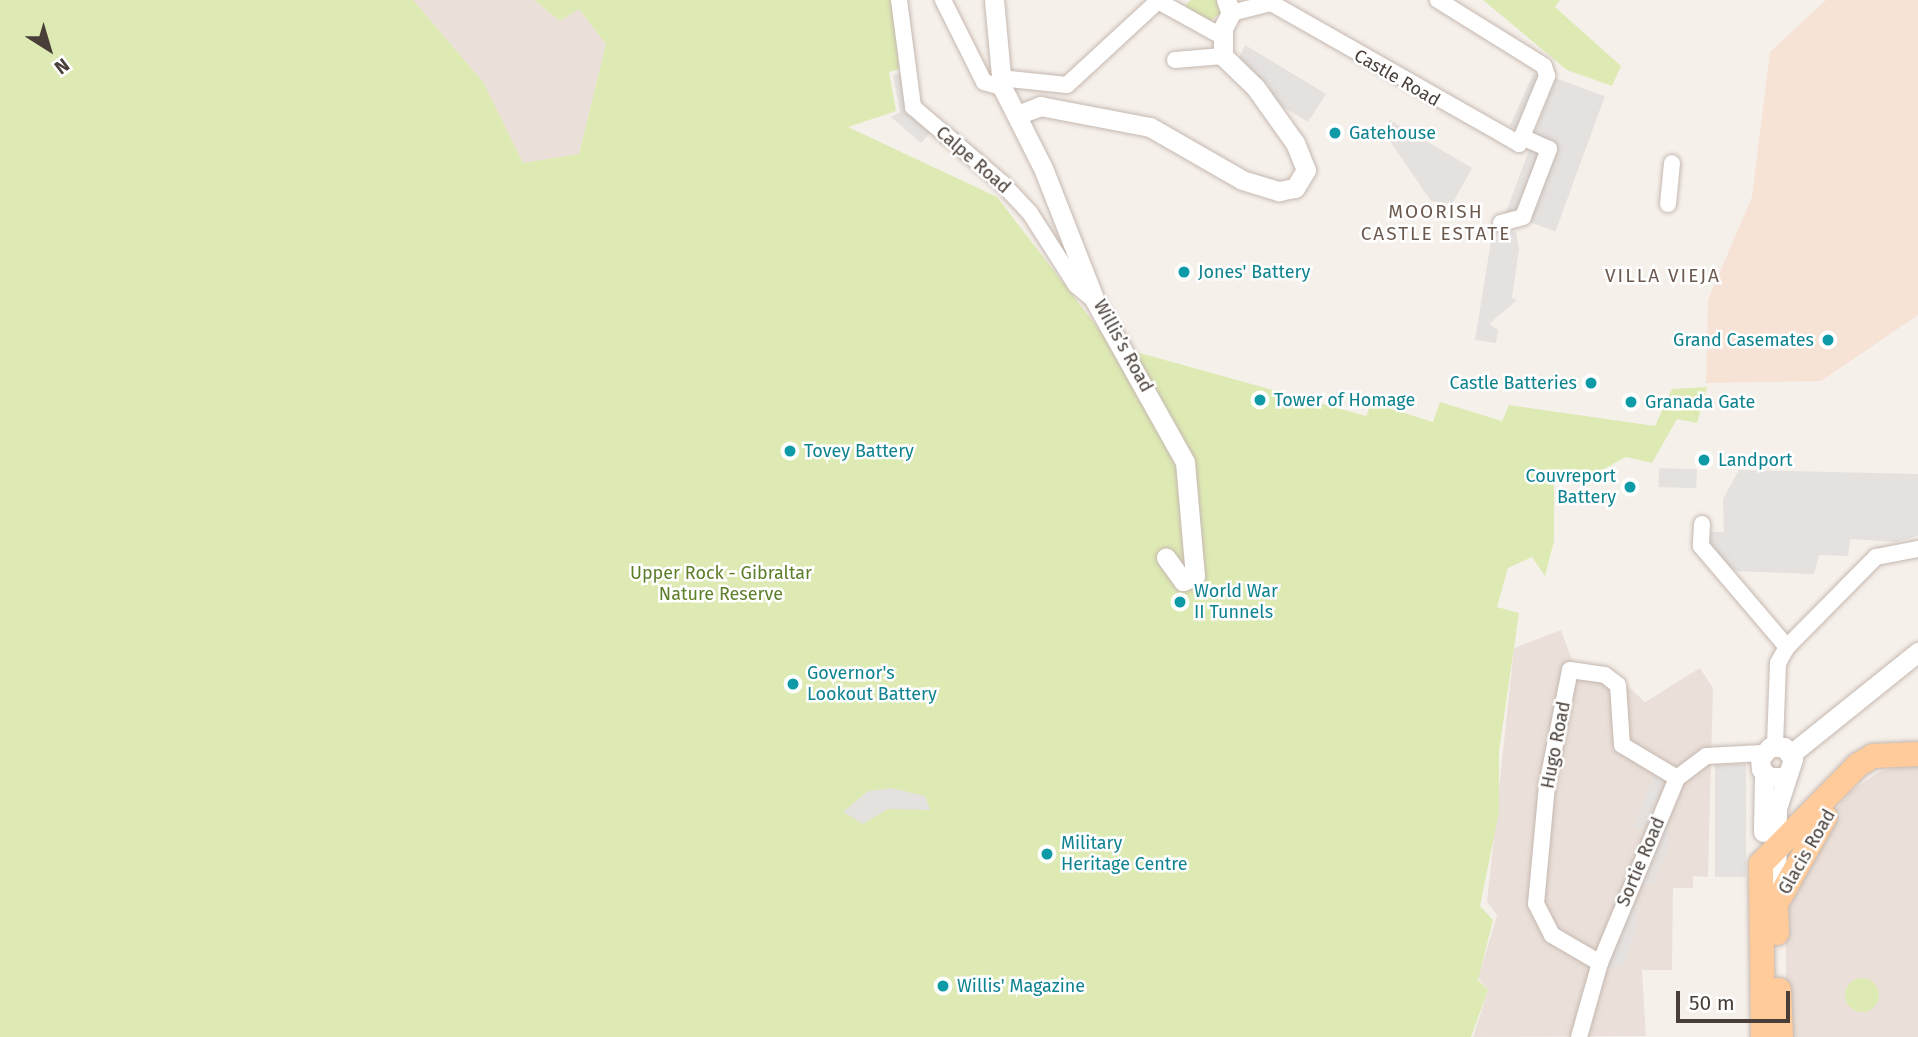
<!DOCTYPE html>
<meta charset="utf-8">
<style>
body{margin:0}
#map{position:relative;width:1918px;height:1037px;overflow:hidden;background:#f6f0eb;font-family:"Fira Sans",sans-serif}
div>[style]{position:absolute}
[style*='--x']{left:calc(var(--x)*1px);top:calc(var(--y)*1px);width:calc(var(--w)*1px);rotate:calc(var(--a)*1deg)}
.residential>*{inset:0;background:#eae0d9}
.commercial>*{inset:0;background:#f7e2d6}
.green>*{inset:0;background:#deeab3}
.round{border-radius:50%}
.parking>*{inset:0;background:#e4e1df;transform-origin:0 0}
.roads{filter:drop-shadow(0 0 2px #c5b8b0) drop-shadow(0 0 2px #c5b8b0)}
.minor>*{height:16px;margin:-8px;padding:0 8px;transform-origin:8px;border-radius:8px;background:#fff}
.tertiary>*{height:19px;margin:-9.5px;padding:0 9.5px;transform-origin:9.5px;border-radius:9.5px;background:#fff}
.primary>*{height:24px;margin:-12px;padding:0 12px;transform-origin:12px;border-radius:12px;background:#ffcb9a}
.dots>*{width:19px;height:19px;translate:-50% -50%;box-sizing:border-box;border:4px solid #fff;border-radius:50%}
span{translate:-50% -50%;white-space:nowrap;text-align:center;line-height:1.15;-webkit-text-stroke:5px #fff;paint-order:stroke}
.street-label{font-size:18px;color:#4a3f38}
.culture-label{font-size:18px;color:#0d838f}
.left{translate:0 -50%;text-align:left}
.right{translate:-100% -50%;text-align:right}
.park-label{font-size:18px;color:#5d7e29}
.neighbourhood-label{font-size:19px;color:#6d5a4f;letter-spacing:2px}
.north{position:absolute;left:14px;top:14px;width:70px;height:70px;-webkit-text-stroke:5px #fff;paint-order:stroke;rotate:143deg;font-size:19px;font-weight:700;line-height:28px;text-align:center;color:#4a3f38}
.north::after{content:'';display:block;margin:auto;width:24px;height:32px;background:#4a3f38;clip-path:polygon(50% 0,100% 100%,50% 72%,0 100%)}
.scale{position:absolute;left:1676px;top:991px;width:114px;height:32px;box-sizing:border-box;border:4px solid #4a3f38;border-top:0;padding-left:9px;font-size:21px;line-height:24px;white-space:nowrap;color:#4a3f38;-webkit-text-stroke:5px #fff;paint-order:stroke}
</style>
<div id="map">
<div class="residential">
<div style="clip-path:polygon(413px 0,534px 0,560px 21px,579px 9px,606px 44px,579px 154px,523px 163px,483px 82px)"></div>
<div style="clip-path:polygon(1561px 630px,1573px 662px,1606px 666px,1645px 702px,1700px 668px,1713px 688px,1708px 877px,1693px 876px,1693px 888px,1673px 888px,1672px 970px,1642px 970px,1646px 1036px,1473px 1037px,1488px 990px,1478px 978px,1497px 915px,1487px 902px,1514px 648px)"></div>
<div style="clip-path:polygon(1918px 763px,1918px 1037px,1787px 1037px,1785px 899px,1817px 835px,1850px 792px,1879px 772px)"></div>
</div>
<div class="commercial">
<div style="clip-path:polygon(1826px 0,1918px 0,1918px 315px,1821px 381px,1706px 383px,1708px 300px,1752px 197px,1770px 52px)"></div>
</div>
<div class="green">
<div style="clip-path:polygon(0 0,413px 0,483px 82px,523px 163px,579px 154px,606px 44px,579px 9px,560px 21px,534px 0,893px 0,903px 68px,889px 72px,896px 111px,848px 127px,997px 197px,1111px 345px,1366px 416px,1372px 403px,1433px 422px,1440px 402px,1502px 421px,1509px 405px,1655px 426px,1672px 389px,1707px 387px,1697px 423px,1677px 419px,1652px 463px,1626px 457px,1584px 480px,1554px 481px,1554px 541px,1545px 576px,1532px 557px,1508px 568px,1497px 607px,1519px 613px,1499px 751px,1499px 812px,1480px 906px,1493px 920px,1478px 980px,1488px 990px,1471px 1037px,0 1037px)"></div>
<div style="clip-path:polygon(1191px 0,1218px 0,1222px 12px,1207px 23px,1185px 5px)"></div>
<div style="clip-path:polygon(1483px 0,1560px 0,1555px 7px,1621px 66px,1612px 86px,1567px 70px)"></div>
<div class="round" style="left:1845px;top:978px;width:34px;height:34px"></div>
</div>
<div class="parking">
<div style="clip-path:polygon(1245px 45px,1326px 94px,1308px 122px,1275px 102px,1268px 84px,1236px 65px)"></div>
<div style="clip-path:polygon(904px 73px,934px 129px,921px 143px,891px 117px,900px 112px,893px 75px)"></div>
<div style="left:1533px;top:74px;width:10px;height:57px;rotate:24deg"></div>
<div style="left:1555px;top:78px;width:53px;height:144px;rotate:20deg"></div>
<div style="clip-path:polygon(1390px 120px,1472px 168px,1452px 204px,1431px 201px,1383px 131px)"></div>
<div style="clip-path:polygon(1493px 229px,1516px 232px,1519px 249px,1512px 298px,1517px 300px,1489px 324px,1498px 330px,1496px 343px,1475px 340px)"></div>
<div style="left:1659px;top:468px;width:38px;height:19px;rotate:2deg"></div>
<div style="clip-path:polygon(1739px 470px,1918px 474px,1918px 536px,1896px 542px,1850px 539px,1848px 556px,1819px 555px,1814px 574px,1735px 571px,1716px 557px,1710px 540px,1711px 532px,1724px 532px,1723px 499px)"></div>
<div style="left:1715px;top:764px;width:31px;height:113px"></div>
<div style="left:1654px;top:776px;width:11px;height:55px;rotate:22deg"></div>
<div style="clip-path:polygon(891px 788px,925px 796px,930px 810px,888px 809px,863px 824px,843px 812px,868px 791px)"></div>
<div style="clip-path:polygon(1670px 815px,1668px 849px,1653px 885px,1635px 886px)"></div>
<div style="clip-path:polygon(1628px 904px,1637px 908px,1637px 927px,1624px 965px,1606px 968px)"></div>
</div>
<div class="roads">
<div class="minor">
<div style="--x:899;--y:0;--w:108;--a:82.5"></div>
<div style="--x:913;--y:107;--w:117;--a:40.5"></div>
<div style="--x:1002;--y:183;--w:41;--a:47"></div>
<div style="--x:1030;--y:213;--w:85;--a:57.4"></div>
<div style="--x:1076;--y:285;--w:25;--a:40"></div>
<div style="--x:943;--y:0;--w:92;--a:63.4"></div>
<div style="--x:984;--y:82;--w:19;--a:16"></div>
<div style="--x:1266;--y:0;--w:291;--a:29.6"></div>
<div style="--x:1519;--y:144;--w:74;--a:-67.6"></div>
<div style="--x:1547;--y:76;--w:10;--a:-107"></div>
<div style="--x:1544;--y:66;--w:125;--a:-148.1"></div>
<div style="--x:1231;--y:13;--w:41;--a:-14"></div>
<div style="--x:1175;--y:60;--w:48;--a:-4.8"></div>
<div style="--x:1000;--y:78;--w:67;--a:6"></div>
<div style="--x:1067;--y:85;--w:124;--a:-42.7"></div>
<div style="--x:1158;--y:1;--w:74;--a:29"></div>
<div style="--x:1668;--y:204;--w:41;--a:-84.4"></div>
<div style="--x:1501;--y:223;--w:23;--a:-15"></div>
<div style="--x:1523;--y:217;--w:73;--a:-69.1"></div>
<div style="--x:1549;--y:149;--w:30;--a:-156"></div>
<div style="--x:1702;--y:524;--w:22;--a:93"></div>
<div style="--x:1701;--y:546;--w:133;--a:49.6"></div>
<div style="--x:1775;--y:745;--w:82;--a:-87.9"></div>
<div style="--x:1778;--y:663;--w:18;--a:-61"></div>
<div style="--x:1787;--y:647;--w:127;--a:-45.3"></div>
<div style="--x:1876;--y:557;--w:43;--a:-10.8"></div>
<div style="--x:1600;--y:963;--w:56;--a:-149.7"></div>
<div style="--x:1552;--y:935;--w:35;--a:-117"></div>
<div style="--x:1536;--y:904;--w:120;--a:-84.7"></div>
<div style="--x:1547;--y:785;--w:117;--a:-78.7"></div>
<div style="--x:1570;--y:670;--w:35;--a:8"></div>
<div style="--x:1605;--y:675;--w:16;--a:38"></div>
<div style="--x:1618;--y:685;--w:60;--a:86.2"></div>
<div style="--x:1622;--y:745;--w:64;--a:31"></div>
<div style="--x:1579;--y:1037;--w:77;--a:-74.2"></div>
<div style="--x:1600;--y:963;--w:200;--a:-67.4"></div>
<div style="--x:1677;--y:778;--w:36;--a:-37"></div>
<div style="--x:1706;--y:756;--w:56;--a:-3.1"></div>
</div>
<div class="tertiary">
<div style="--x:994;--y:0;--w:87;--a:84.7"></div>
<div style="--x:1002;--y:87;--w:91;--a:63.2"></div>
<div style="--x:1043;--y:168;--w:143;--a:68.6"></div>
<div style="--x:1095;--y:301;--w:184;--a:60.8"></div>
<div style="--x:1185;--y:462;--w:114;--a:85"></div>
<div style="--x:1195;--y:576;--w:13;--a:157"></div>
<div style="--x:1183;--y:581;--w:29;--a:-126"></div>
<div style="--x:1017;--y:115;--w:25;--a:-21"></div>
<div style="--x:1040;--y:106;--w:112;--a:10.8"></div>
<div style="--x:1150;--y:127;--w:106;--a:29.9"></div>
<div style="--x:1242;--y:180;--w:39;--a:17"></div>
<div style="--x:1279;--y:191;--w:16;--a:-11"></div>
<div style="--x:1295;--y:188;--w:21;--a:-59"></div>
<div style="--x:1306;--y:170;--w:29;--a:-112"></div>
<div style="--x:1295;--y:143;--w:69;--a:-125.5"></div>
<div style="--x:1255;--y:87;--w:45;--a:-135.9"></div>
<div style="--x:1223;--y:56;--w:28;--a:-90"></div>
<div style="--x:1223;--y:28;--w:17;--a:-62"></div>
<div style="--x:1231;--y:13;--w:14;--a:-111"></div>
<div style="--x:1791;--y:754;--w:163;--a:-38.8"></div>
<div style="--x:1763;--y:832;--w:58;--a:-89"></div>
<div style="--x:1776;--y:903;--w:95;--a:-89.4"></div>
<div style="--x:1777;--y:808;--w:52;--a:-71.9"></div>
<div style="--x:1793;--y:759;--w:15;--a:-127"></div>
<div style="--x:1784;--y:747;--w:14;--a:180"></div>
<div style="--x:1770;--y:747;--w:15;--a:132"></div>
<div style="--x:1760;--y:758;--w:11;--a:85"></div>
<div style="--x:1761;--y:769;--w:11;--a:45"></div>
<div style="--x:1769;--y:777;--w:15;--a:0"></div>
</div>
<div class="primary">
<div style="--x:1777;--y:933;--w:29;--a:-92"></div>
<div style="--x:1776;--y:904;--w:100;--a:-60.6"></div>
<div style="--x:1779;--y:990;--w:47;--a:87.6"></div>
<div style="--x:1763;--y:1037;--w:173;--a:-90.7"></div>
<div style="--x:1761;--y:864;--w:139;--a:-45.6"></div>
<div style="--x:1858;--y:765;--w:17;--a:-31"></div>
<div style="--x:1873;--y:756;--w:45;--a:-2.5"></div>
</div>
</div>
<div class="dots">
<div style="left:1335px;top:133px;background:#0f9aa8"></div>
<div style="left:1184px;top:272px;background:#0f9aa8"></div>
<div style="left:1828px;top:340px;background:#0f9aa8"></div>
<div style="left:1591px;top:383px;background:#0f9aa8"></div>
<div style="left:1260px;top:400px;background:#0f9aa8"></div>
<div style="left:1631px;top:402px;background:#0f9aa8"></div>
<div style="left:790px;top:451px;background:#0f9aa8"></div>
<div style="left:1704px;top:460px;background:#0f9aa8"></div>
<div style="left:1630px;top:487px;background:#0f9aa8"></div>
<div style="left:1180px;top:602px;background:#0f9aa8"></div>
<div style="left:793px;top:684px;background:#0f9aa8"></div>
<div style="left:1047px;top:854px;background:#0f9aa8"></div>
<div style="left:943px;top:986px;background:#0f9aa8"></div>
</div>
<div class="street-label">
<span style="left:1397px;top:78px;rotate:30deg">Castle Road</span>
<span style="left:973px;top:160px;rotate:41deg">Calpe Road</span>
<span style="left:1123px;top:346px;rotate:61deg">Willis’s Road</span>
<span style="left:1556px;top:745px;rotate:-79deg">Hugo Road</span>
<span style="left:1807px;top:852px;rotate:-60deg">Glacis Road</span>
<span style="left:1641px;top:862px;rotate:-67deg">Sortie Road</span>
</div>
<div class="culture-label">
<span class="left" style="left:1349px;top:133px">Gatehouse</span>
<span class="left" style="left:1198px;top:272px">Jones' Battery</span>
<span class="right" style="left:1814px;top:340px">Grand Casemates</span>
<span class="right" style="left:1577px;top:383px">Castle Batteries</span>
<span class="left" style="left:1274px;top:400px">Tower of Homage</span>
<span class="left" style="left:1645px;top:402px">Granada Gate</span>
<span class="left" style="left:804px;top:451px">Tovey Battery</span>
<span class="left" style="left:1718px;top:460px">Landport</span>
<span class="right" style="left:1616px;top:487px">Couvreport<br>Battery</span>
<span class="left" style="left:1194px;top:602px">World War<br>II Tunnels</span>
<span class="left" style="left:807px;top:684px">Governor's<br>Lookout Battery</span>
<span class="left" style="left:1061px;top:854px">Military<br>Heritage Centre</span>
<span class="left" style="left:957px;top:986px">Willis' Magazine</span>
</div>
<div class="park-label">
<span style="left:721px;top:584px">Upper Rock - Gibraltar<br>Nature Reserve</span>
</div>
<div class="neighbourhood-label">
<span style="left:1436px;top:223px">MOORISH<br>CASTLE ESTATE</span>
<span style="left:1663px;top:276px">VILLA VIEJA</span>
</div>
<div class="north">N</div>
<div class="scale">50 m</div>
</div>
